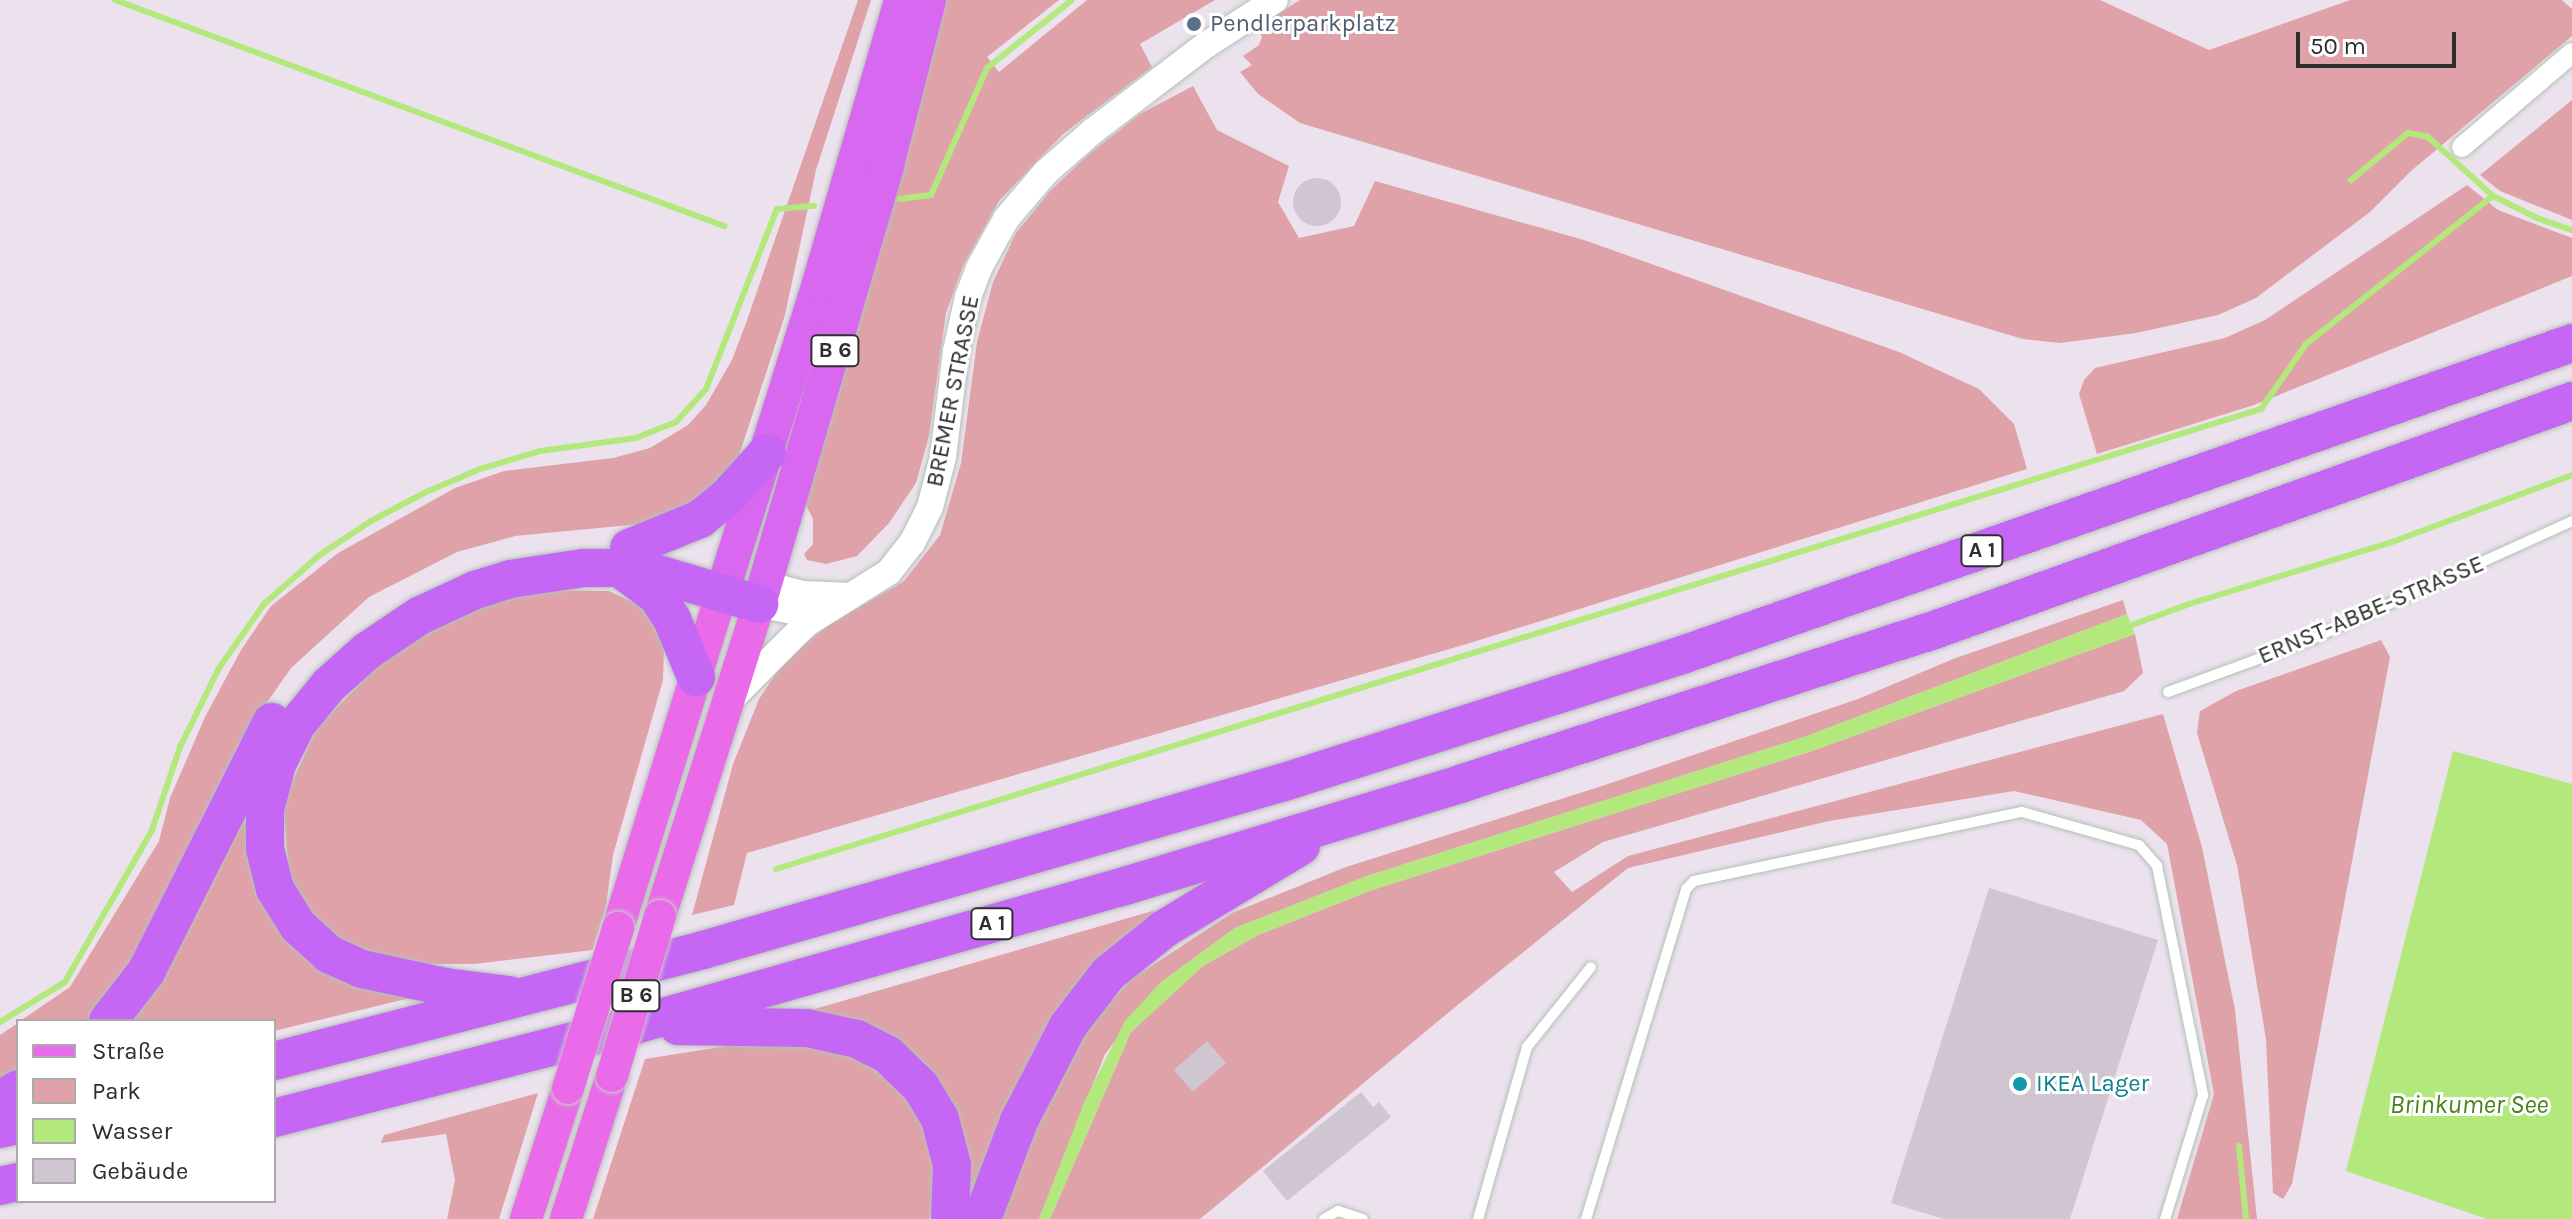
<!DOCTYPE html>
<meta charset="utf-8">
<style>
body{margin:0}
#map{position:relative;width:2572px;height:1219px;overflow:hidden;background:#ebe2ee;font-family:Karla,sans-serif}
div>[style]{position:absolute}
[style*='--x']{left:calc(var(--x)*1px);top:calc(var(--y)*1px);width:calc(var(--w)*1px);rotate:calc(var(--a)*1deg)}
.green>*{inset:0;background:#e0a2a9}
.water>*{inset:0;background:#b3e87c}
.stream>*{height:6px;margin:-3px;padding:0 3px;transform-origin:3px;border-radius:3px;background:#b3e87c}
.building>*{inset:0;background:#cfc6d1;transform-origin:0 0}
.round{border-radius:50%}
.roads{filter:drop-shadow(0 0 2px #b5c0b5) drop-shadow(0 0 2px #b5c0b5)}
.service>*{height:10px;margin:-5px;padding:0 5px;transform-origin:5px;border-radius:5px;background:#fff}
.minor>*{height:20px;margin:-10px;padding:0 10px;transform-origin:10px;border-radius:10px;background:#fff}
.tertiary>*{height:26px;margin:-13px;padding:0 13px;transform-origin:13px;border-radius:13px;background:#fff}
.primary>*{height:32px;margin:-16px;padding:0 16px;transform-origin:16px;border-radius:16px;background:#e96be9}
.trunk>*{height:34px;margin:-17px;padding:0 17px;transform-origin:17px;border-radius:17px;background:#d768ef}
.motorway>*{height:38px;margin:-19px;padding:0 19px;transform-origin:19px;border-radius:19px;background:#c566f5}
.bridges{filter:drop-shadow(0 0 2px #c9c9c9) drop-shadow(0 0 2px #c9c9c9)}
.primary-bridge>*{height:32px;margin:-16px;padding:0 16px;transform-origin:16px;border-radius:16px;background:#e96be9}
.dots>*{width:22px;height:22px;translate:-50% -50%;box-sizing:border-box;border:4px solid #fff;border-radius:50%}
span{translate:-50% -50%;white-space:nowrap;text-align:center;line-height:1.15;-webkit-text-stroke:6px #fff;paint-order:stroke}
.shield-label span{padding:2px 6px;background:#fff;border:2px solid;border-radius:6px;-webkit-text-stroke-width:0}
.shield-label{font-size:22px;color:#2e2e2e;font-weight:700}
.service-label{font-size:24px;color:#4e5e75}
.left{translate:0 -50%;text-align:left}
.street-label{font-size:24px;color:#2e2e2e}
.culture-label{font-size:24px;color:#0d838f}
.water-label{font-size:26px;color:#458515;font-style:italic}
.legend{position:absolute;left:16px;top:1019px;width:260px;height:184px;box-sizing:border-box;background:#fff;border:2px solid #ababab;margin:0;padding:10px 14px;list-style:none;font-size:24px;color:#2e2e2e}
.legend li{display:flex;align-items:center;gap:16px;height:40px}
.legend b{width:40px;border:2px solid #ababab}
.scale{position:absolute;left:2296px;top:32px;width:160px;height:36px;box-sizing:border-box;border:4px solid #2e2e2e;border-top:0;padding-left:10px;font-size:24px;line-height:28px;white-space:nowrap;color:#2e2e2e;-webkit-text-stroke:6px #fff;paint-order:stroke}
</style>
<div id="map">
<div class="green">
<div style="clip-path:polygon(858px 0,871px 0,816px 170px,785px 315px,736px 465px,712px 493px,651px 523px,515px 536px,457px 552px,369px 597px,291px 668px,241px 740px,204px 813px,175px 886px,133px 967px,101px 1007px,85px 1021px,20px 1021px,70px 987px,159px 841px,170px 798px,205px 717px,241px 650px,271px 606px,338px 553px,455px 488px,504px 471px,613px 458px,650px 448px,688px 425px,706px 405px,732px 360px,746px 323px)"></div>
<div style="clip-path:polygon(945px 0,1059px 0,987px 57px,999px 72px,1087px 0,1215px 0,1140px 44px,1152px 67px,1063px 134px,999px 201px,963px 266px,946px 313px,929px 436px,916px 483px,889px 523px,857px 556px,826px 564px,807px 560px,804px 554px,813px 544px,813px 519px,804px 501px)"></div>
<div style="clip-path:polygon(1300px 0,2100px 0,2209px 50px,2350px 0,2562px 0,2572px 9px,2572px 36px,2411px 171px,2370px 212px,2256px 298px,2218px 315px,2136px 333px,2060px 343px,2023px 339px,1300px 123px,1258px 94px,1240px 72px,1252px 65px,1243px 56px,1259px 45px,1262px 37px,1257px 27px)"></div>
<div style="clip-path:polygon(1193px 86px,1217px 130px,1289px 166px,1278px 202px,1299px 238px,1354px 226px,1375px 181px,1584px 240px,1899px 352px,1979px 389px,2014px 424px,2027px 469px,1470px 643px,747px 853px,734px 905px,692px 915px,733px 764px,759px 699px,784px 661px,827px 626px,904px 581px,940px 535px,961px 463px,977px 342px,993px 282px,1016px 233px,1050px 191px,1089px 154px,1140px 114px)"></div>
<div style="clip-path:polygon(2572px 100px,2572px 220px,2500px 191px,2480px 175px)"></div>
<div style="clip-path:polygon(2467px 185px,2498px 210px,2572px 238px,2572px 276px,2254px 405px,2097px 454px,2079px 394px,2084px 380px,2095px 368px,2225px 338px,2265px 320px)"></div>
<div style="clip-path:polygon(541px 590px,609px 591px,639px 605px,657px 628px,664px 649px,663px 680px,613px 855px,606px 906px,593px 950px,474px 964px,400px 964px,333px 939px,290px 885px,283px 802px,317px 728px,381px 662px,424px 634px,476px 606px)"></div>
<div style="clip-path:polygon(2123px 600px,2127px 614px,1807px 736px,1367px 876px,1235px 928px,1160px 983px,1105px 1054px,1039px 1219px,1001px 1219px,1044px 1105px,1092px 1019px,1133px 978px,1232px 913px,1346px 867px,1605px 785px,1858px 699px,1953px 659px)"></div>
<div style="clip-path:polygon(2135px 634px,2143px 673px,2124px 691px,1603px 842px,1554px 872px,1572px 892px,1628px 856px,2163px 714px,2202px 847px,2235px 1010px,2257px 1219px,2177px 1219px,2214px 1094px,2167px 844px,2141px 820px,2014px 791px,1829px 821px,1628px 868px,1460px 1003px,1200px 1219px,1050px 1219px,1131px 1032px,1203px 966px,1258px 935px,1372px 890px,1812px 751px)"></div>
<div style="clip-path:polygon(2381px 640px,2390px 657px,2292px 1184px,2283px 1199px,2273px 1193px,2266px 1039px,2237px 865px,2197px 733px,2200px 711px,2236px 691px)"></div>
<div style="clip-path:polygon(253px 786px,259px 888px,271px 918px,300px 952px,414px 997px,274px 1031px,274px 1021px,127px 1021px)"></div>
<div style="clip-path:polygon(1156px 910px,1057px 1011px,971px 1214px,970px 1168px,958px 1111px,925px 1063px,893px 1041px,801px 1013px)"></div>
<div style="clip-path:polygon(18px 1023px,18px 1072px,0 1081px,0 1035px)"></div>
<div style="clip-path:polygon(776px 1038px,842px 1047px,911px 1096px,941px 1181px,929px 1219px,593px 1219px,645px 1059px)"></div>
<div style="clip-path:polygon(538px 1093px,499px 1219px,447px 1219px,455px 1180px,446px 1134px,381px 1143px,384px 1135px)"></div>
</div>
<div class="water">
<div style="clip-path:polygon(2127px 614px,2135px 634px,1812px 751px,1372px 890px,1258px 935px,1203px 966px,1131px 1032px,1050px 1219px,1039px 1219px,1085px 1100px,1125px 1021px,1160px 983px,1235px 928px,1367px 876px,1807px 736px)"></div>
<div style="clip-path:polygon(2453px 751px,2572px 784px,2572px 1219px,2487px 1219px,2346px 1171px)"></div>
</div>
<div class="stream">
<div style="--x:115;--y:0;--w:650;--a:20.36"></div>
<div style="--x:2351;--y:180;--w:74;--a:-39.5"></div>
<div style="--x:2408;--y:133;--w:20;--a:11"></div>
<div style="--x:2428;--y:137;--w:88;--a:42.2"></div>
<div style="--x:2493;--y:196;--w:49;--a:26.6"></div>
<div style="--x:2537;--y:218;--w:37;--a:19"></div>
<div style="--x:899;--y:199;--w:32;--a:-7"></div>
<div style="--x:931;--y:195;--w:139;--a:-66.2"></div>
<div style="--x:987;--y:68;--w:109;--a:-38.7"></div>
<div style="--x:2124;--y:628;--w:69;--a:-20.3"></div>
<div style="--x:2189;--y:604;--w:212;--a:-17"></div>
<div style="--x:2392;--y:542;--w:192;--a:-20.4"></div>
<div style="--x:776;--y:869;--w:1555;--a:-17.21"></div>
<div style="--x:2261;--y:409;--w:79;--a:-55.3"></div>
<div style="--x:2306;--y:344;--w:238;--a:-38.4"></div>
<div style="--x:0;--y:1022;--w:76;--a:-31.6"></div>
<div style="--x:65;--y:982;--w:175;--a:-60.2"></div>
<div style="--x:152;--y:830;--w:88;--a:-71.4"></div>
<div style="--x:180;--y:747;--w:88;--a:-63.7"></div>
<div style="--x:219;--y:668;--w:78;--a:-54.9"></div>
<div style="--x:264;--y:604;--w:76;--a:-41.3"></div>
<div style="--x:321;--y:554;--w:60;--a:-33.4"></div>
<div style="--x:371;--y:521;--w:60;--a:-27.8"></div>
<div style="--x:424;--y:493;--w:61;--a:-23.2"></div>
<div style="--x:480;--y:469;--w:63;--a:-16.7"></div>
<div style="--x:540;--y:451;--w:97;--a:-7.7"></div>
<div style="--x:636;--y:438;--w:43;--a:-21.8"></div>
<div style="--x:676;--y:422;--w:45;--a:-47.7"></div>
<div style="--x:706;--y:389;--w:193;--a:-68.5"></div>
<div style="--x:777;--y:209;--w:37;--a:-5"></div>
<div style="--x:2239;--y:1146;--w:73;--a:84.5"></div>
</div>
<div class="building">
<div class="round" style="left:1293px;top:178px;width:48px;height:48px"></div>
<div style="clip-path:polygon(1989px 888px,2158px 940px,2070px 1219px,1944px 1219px,1891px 1203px)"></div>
<div style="left:1207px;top:1041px;width:29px;height:44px;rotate:49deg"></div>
<div style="clip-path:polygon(1361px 1092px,1373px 1107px,1379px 1102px,1391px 1117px,1287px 1201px,1263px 1171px)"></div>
</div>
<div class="roads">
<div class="service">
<div style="--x:2168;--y:692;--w:151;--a:-20.1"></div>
<div style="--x:2310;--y:640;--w:288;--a:-24.4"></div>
<div style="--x:1324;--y:1219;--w:16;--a:-30"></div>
<div style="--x:1338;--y:1211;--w:26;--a:18"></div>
<div style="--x:1478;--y:1219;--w:179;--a:-74.1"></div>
<div style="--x:1527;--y:1047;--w:102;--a:-51.3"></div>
<div style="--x:1586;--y:1219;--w:345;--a:-73.1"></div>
<div style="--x:1686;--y:889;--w:11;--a:-45"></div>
<div style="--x:1694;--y:881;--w:335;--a:-11.9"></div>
<div style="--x:2022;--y:812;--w:122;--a:15.8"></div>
<div style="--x:2139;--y:845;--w:28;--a:49"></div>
<div style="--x:2157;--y:866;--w:234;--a:78.6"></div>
<div style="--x:2203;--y:1095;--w:130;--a:107"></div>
</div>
<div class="minor">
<div style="--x:2462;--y:147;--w:145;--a:-40.5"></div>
</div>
<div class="tertiary">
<div style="--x:765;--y:584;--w:38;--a:15"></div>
<div style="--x:802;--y:594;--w:48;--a:2.4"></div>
<div style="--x:759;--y:604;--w:39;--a:12"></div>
<div style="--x:797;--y:612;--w:29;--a:-4"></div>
<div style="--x:730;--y:700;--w:107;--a:-45"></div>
<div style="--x:806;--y:624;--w:98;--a:-32.1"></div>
<div style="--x:889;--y:572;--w:37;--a:-52"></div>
<div style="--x:912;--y:543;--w:40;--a:-63.4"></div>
<div style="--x:930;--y:507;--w:52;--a:-75.4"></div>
<div style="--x:943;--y:457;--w:107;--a:-83"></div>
<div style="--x:956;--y:351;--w:55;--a:-77.5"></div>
<div style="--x:968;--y:297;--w:31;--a:-69"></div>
<div style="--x:979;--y:268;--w:56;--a:-61.1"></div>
<div style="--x:1006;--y:219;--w:62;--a:-49.6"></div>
<div style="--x:1046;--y:172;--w:62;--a:-41.1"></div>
<div style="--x:1093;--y:131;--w:142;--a:-37.3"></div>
<div style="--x:1206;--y:45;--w:82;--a:-33.1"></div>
</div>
<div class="primary">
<div style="--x:660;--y:916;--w:327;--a:-72.4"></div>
<div style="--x:618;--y:928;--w:351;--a:-72.8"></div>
<div style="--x:526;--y:1219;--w:138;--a:-72.2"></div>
<div style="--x:566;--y:1219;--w:150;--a:-72.2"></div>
</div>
<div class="trunk">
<div style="--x:722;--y:593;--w:325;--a:-72.6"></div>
<div style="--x:819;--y:283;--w:295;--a:-73.8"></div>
<div style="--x:759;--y:604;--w:457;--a:-73.7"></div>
<div style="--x:887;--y:165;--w:170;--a:-75.7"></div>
</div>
<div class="motorway">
<div style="--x:629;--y:548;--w:77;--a:-22.2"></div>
<div style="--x:700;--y:519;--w:36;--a:-39"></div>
<div style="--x:728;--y:496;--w:58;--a:-47.8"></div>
<div style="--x:622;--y:570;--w:44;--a:36.6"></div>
<div style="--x:657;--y:596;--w:27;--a:57"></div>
<div style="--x:672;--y:619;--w:63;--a:67.5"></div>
<div style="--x:509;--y:995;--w:64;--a:-172.8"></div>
<div style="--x:446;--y:987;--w:86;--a:-167.9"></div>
<div style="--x:362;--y:969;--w:36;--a:-156"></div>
<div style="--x:329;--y:954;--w:42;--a:-137.9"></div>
<div style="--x:298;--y:926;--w:44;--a:-121.9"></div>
<div style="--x:275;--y:889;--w:41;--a:-104"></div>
<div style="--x:265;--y:849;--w:40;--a:-90"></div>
<div style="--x:265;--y:809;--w:47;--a:-75.1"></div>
<div style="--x:277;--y:764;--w:45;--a:-63.4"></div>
<div style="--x:297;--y:724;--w:50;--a:-50.6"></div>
<div style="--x:329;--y:685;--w:51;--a:-41.8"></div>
<div style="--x:367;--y:651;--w:63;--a:-33.9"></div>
<div style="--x:419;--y:616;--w:62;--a:-24.9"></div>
<div style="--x:475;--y:590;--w:37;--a:-17"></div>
<div style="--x:510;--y:579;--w:75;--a:-8.5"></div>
<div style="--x:584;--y:568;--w:36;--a:0"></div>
<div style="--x:620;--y:568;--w:31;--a:7"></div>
<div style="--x:651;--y:572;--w:113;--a:16.5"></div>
<div style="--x:108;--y:1021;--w:62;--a:-52.2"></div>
<div style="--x:146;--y:972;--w:280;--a:-63.3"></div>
<div style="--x:678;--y:1026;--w:129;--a:0.9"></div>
<div style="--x:807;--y:1028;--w:51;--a:12.4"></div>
<div style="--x:857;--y:1039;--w:35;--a:27"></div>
<div style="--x:888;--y:1055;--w:46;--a:44.1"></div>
<div style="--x:921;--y:1087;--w:37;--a:59"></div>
<div style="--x:940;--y:1119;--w:48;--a:75.4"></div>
<div style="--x:952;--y:1165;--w:54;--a:92.1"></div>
<div style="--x:274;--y:1061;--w:443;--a:-14.5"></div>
<div style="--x:703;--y:950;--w:602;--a:-16.12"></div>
<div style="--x:1281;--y:783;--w:424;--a:-17.7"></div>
<div style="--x:1685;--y:654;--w:940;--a:-19.32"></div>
<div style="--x:0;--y:1100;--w:21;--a:-31"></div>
<div style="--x:274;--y:1118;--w:373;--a:-14.4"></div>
<div style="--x:635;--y:1025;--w:509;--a:-15.84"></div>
<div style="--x:1125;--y:886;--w:353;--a:-16.9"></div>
<div style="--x:1463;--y:783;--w:487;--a:-18"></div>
<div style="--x:1926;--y:633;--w:686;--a:-19.75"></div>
<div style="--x:0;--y:1129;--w:18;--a:-13"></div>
<div style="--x:0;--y:1186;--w:18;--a:-13"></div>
<div style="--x:982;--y:1219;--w:105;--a:-69.3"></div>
<div style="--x:1019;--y:1121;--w:107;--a:-62.7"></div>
<div style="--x:1068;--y:1026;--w:66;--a:-52.4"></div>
<div style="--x:1108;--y:974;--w:72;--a:-38.8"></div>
<div style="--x:1164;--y:929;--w:160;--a:-31.2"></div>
</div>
</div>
<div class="bridges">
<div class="primary-bridge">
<div style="--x:612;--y:1076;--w:167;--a:-73.3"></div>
<div style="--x:568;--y:1088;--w:168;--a:-72.6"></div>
</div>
</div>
<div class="dots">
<div style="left:1194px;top:24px;background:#5c6f8a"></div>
<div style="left:2020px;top:1084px;background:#0f9aa8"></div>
</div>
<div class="shield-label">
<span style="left:835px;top:351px">B 6</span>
<span style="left:1982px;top:551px">A 1</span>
<span style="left:992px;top:924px">A 1</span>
<span style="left:636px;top:996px">B 6</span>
</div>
<div class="service-label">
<span class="left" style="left:1210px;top:24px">Pendlerparkplatz</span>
</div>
<div class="street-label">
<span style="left:953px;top:391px;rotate:-79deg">BREMER STRASSE</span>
<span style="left:2371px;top:610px;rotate:-23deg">ERNST-ABBE-STRASSE</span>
</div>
<div class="culture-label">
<span class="left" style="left:2036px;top:1084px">IKEA Lager</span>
</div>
<div class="water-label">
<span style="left:2469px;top:1105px">Brinkumer See</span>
</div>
<ul class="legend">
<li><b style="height:10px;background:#e96be9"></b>Straße</li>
<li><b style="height:22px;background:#e0a2a9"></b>Park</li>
<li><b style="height:22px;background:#b3e87c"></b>Wasser</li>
<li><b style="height:22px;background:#cfc6d1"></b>Gebäude</li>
</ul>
<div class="scale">50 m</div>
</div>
